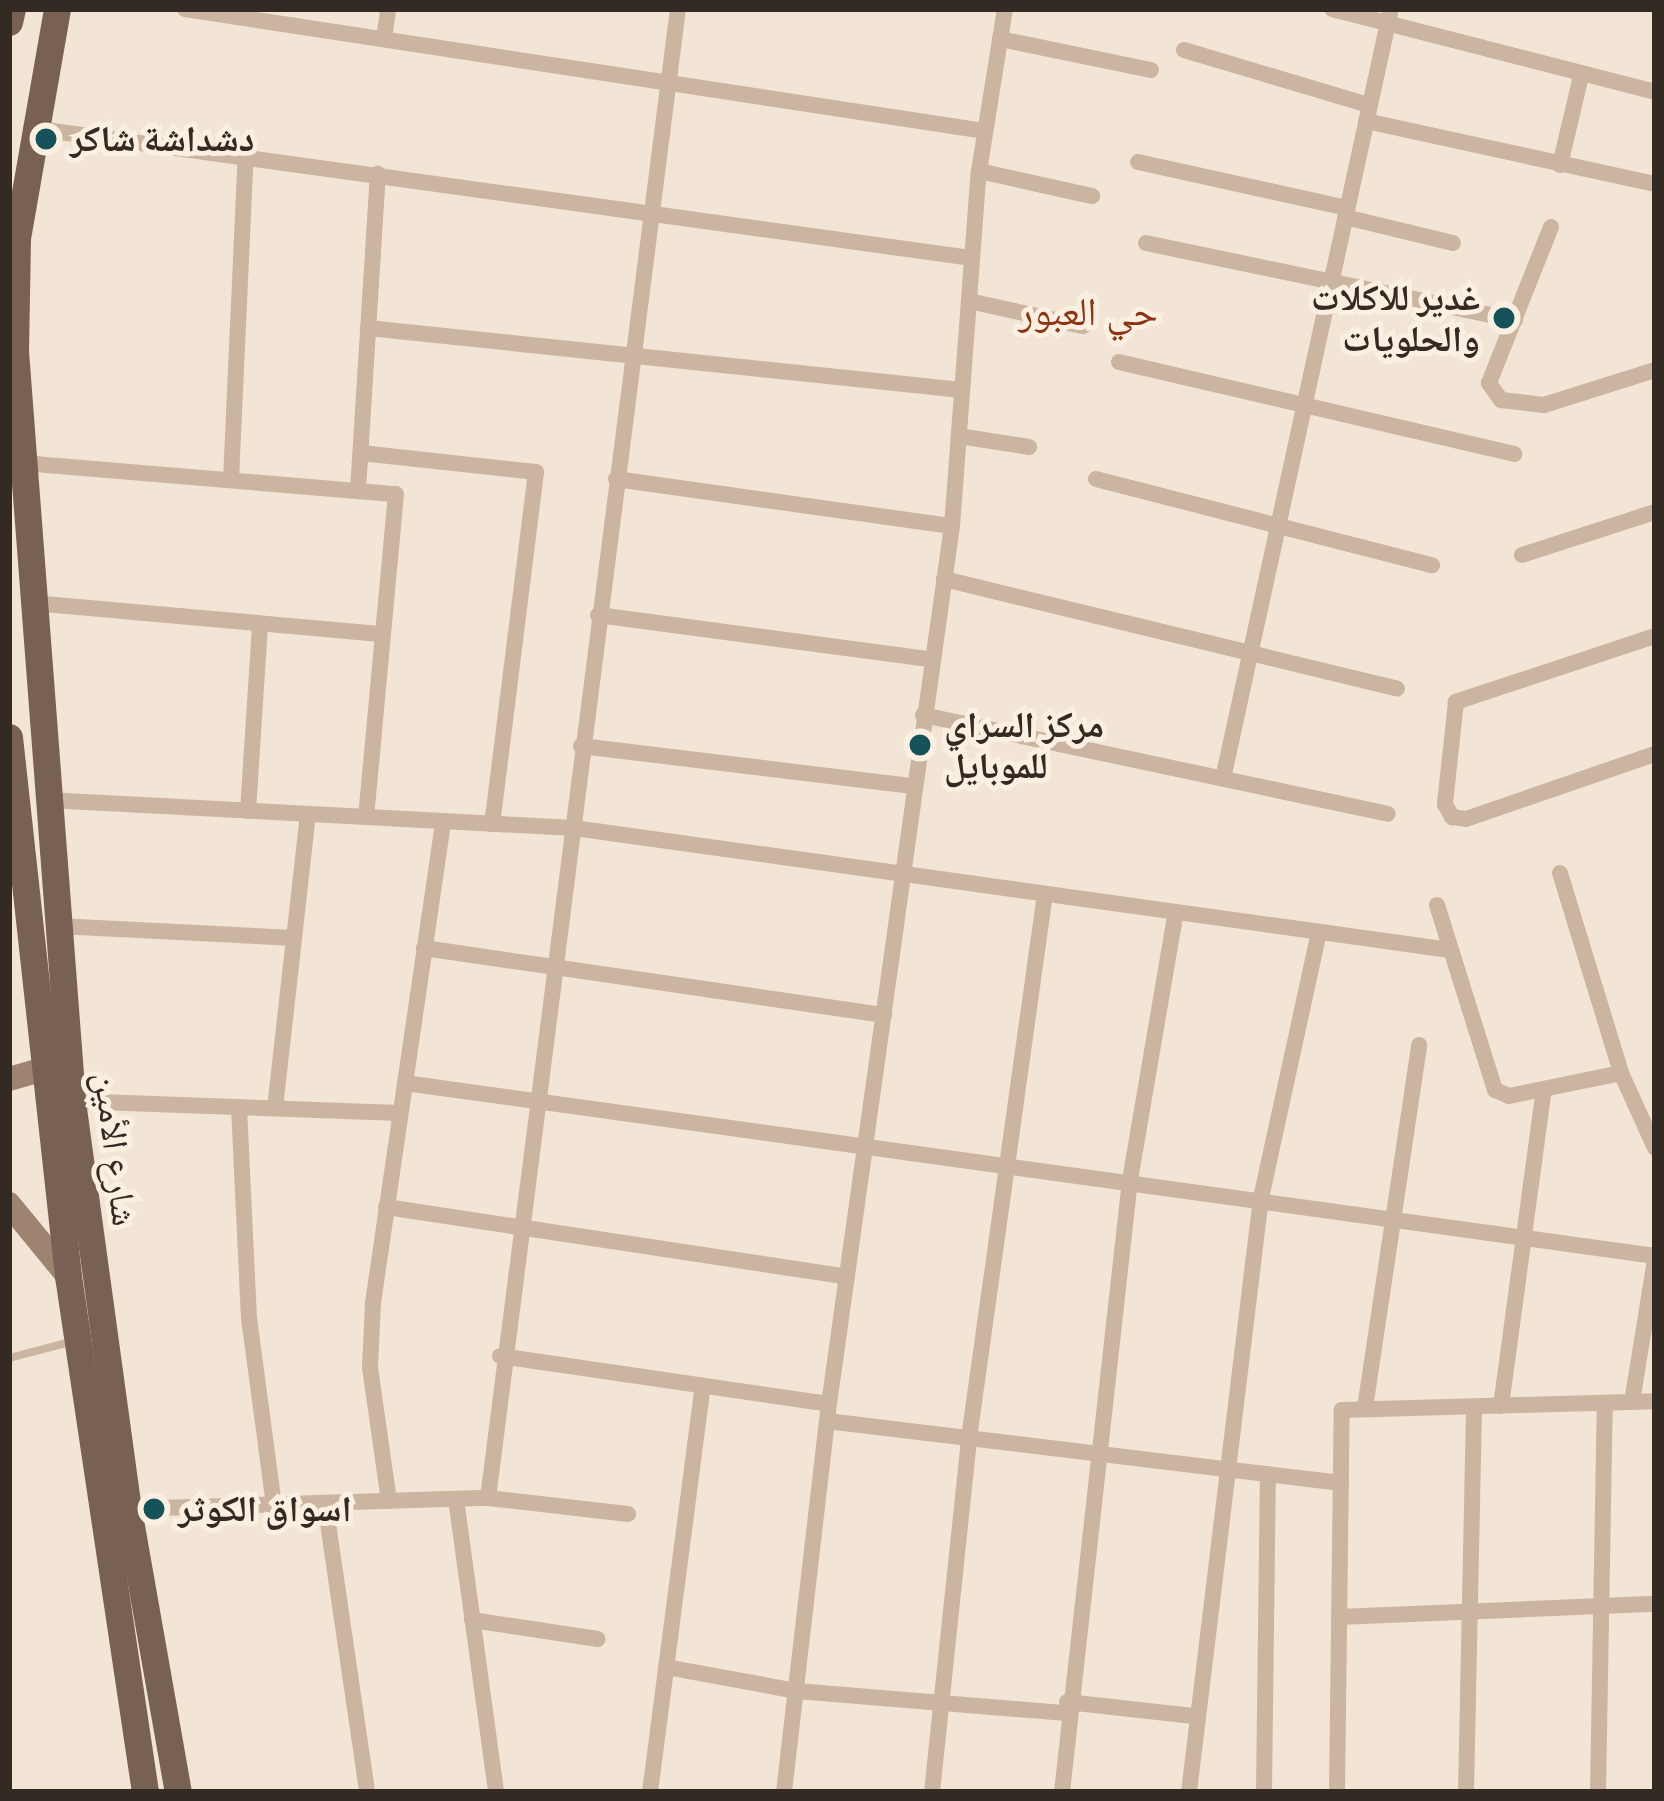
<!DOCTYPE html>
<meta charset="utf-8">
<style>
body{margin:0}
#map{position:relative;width:1664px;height:1801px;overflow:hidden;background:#f3e5d5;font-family:"Public Sans","Noto Naskh Arabic",sans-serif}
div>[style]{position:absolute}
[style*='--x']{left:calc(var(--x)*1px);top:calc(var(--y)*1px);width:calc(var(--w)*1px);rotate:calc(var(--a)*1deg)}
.lane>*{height:8px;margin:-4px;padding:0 4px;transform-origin:4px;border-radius:4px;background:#cbb5a0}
.street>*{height:16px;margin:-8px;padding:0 8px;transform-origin:8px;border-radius:8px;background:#cbb5a0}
.secondary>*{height:24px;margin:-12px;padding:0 12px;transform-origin:12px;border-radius:12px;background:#9f8371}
.primary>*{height:27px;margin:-13.5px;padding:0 13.5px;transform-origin:13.5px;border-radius:13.5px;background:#786153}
.dots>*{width:33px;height:33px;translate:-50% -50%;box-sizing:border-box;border:6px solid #faefe1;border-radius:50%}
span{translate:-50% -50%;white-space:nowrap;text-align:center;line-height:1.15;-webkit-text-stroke:10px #faefe1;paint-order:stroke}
.poi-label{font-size:36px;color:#342a24;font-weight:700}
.left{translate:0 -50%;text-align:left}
.right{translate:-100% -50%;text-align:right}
.street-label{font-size:36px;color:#342a24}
.neighbourhood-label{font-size:39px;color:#8a3516}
.frame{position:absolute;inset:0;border:12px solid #342a24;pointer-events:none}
</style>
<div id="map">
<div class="lane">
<div style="--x:9;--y:1358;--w:63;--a:-14.7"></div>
</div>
<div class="street">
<div style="--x:185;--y:9;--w:808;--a:8.68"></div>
<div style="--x:1332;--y:9;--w:333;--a:14.4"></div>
<div style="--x:384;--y:39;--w:30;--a:-82"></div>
<div style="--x:1000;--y:39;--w:154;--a:11.6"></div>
<div style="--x:1184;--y:50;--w:193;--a:16.6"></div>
<div style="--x:1366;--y:121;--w:296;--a:12.3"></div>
<div style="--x:31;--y:128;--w:950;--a:7.87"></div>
<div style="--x:1138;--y:162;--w:214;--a:12.4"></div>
<div style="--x:1560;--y:165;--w:91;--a:-76.7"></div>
<div style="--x:979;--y:171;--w:116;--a:12.5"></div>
<div style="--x:1345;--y:217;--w:111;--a:13.5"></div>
<div style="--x:1551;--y:227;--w:168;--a:111.7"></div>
<div style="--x:1489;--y:383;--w:21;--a:55"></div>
<div style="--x:1501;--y:400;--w:43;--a:6.6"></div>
<div style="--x:1544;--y:405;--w:116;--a:-17.5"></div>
<div style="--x:1146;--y:243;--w:377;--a:11.8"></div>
<div style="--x:969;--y:301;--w:117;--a:12.4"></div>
<div style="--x:368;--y:328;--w:597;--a:5.96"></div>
<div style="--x:1119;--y:362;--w:406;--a:13.1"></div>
<div style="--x:959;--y:436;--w:71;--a:8.9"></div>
<div style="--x:361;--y:453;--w:176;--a:6.2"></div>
<div style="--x:536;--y:472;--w:355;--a:97.1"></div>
<div style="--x:23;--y:463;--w:374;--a:4.8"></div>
<div style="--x:396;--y:494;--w:324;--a:95.3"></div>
<div style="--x:616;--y:479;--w:339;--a:8"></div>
<div style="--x:1096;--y:479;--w:347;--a:14.4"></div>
<div style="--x:231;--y:480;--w:325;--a:-87.4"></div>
<div style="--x:358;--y:490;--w:317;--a:-86.4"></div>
<div style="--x:1522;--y:555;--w:140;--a:-17.9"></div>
<div style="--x:944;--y:579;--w:466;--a:13.6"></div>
<div style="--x:33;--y:603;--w:351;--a:5.1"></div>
<div style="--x:598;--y:615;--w:334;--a:7.6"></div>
<div style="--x:1655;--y:636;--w:210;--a:161.7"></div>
<div style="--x:1456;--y:702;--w:103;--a:96.2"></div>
<div style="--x:1445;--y:804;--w:15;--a:62"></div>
<div style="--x:1452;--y:817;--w:14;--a:8"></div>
<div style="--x:1466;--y:819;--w:200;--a:-19"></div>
<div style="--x:923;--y:715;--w:475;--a:12"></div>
<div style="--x:581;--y:746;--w:334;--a:6.9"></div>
<div style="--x:1224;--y:774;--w:783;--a:-77.69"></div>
<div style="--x:48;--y:800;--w:527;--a:3.05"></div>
<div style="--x:574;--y:828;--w:884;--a:7.93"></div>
<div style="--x:248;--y:811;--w:188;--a:-86.3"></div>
<div style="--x:1560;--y:873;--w:209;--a:73"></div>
<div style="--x:1621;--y:1073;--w:82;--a:65.6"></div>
<div style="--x:1437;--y:905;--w:194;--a:72.6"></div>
<div style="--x:1495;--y:1090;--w:15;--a:23"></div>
<div style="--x:1509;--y:1096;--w:114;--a:-11.6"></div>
<div style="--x:58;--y:926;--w:236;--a:2.9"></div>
<div style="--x:424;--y:948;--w:465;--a:8.3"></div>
<div style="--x:405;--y:1083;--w:1262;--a:7.88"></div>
<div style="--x:72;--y:1101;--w:328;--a:2.1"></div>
<div style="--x:239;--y:1107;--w:211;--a:87.3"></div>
<div style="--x:249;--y:1318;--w:189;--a:82.4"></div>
<div style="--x:275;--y:1108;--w:296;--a:-83.6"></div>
<div style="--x:386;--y:1207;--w:466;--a:8.6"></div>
<div style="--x:500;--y:1356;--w:332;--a:8.3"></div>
<div style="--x:1632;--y:1402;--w:144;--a:-80.8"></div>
<div style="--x:1501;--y:1406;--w:319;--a:-82.3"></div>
<div style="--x:1365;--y:1408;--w:367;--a:-81.5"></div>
<div style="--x:827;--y:1421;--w:518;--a:6.88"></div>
<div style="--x:488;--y:1498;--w:1501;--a:-82.73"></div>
<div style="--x:456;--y:1499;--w:296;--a:82.2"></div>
<div style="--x:389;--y:1501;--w:135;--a:-98.1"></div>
<div style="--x:370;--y:1367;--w:64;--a:-87.3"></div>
<div style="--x:373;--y:1303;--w:487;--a:-81.7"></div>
<div style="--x:325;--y:1503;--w:292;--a:81.7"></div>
<div style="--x:128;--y:1509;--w:360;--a:-1.8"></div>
<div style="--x:488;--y:1498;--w:141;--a:6.5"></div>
<div style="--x:1339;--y:1617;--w:316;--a:-2.4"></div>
<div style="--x:472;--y:1620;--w:127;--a:8.6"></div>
<div style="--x:666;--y:1667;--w:133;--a:10.4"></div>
<div style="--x:797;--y:1691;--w:270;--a:4.7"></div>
<div style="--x:1067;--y:1702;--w:127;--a:6.3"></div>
<div style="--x:650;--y:1792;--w:404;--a:-82.6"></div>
<div style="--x:784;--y:1792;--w:391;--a:-83.4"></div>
<div style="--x:829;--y:1404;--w:887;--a:-82.03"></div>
<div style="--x:952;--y:526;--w:356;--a:-85.7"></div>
<div style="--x:979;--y:171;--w:164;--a:-80.9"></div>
<div style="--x:932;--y:1792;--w:356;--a:-84"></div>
<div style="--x:969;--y:1438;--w:549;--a:-82.05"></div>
<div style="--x:1062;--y:1792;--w:616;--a:-83.66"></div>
<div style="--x:1130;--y:1180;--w:272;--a:-80.3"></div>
<div style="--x:1189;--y:1792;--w:598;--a:-83.09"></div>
<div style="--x:1261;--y:1198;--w:272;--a:-77.7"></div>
<div style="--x:1264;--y:1792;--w:318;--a:-89.3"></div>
<div style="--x:1337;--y:1792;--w:382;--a:-89.3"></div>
<div style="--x:1342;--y:1410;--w:313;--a:-1.6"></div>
<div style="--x:1466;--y:1792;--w:385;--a:-88.8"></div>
<div style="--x:1598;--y:1792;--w:389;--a:-89"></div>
</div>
<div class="secondary">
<div style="--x:9;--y:1079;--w:35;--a:-16"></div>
<div style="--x:9;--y:1204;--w:93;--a:50.7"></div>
</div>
<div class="primary">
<div style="--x:57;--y:9;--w:232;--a:99.9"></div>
<div style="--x:17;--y:238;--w:113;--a:91"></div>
<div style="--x:15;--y:351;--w:752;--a:85.65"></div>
<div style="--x:72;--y:1101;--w:412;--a:82.2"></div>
<div style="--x:128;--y:1509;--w:287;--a:80"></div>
<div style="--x:9;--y:22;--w:13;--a:-77"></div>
<div style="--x:9;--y:737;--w:542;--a:83.75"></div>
<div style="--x:68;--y:1276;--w:522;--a:81.51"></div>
</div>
<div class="dots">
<div style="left:46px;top:139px;background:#165259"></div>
<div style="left:1504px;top:318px;background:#165259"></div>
<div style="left:920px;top:745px;background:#165259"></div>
<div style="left:154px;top:1509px;background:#165259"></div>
</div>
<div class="poi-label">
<span class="left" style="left:70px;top:139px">دشداشة شاكر</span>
<span class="right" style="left:1480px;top:318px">غدير للاكلات<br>والحلويات</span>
<span class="left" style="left:944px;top:745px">مركز السراي<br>للموبايل</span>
<span class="left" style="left:178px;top:1509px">اسواق الكوثر</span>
</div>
<div class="street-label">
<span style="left:116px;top:1149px;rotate:83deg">شارع الأمين</span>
</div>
<div class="neighbourhood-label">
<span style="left:1088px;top:311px">حي العبور</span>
</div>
<div class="frame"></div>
</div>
